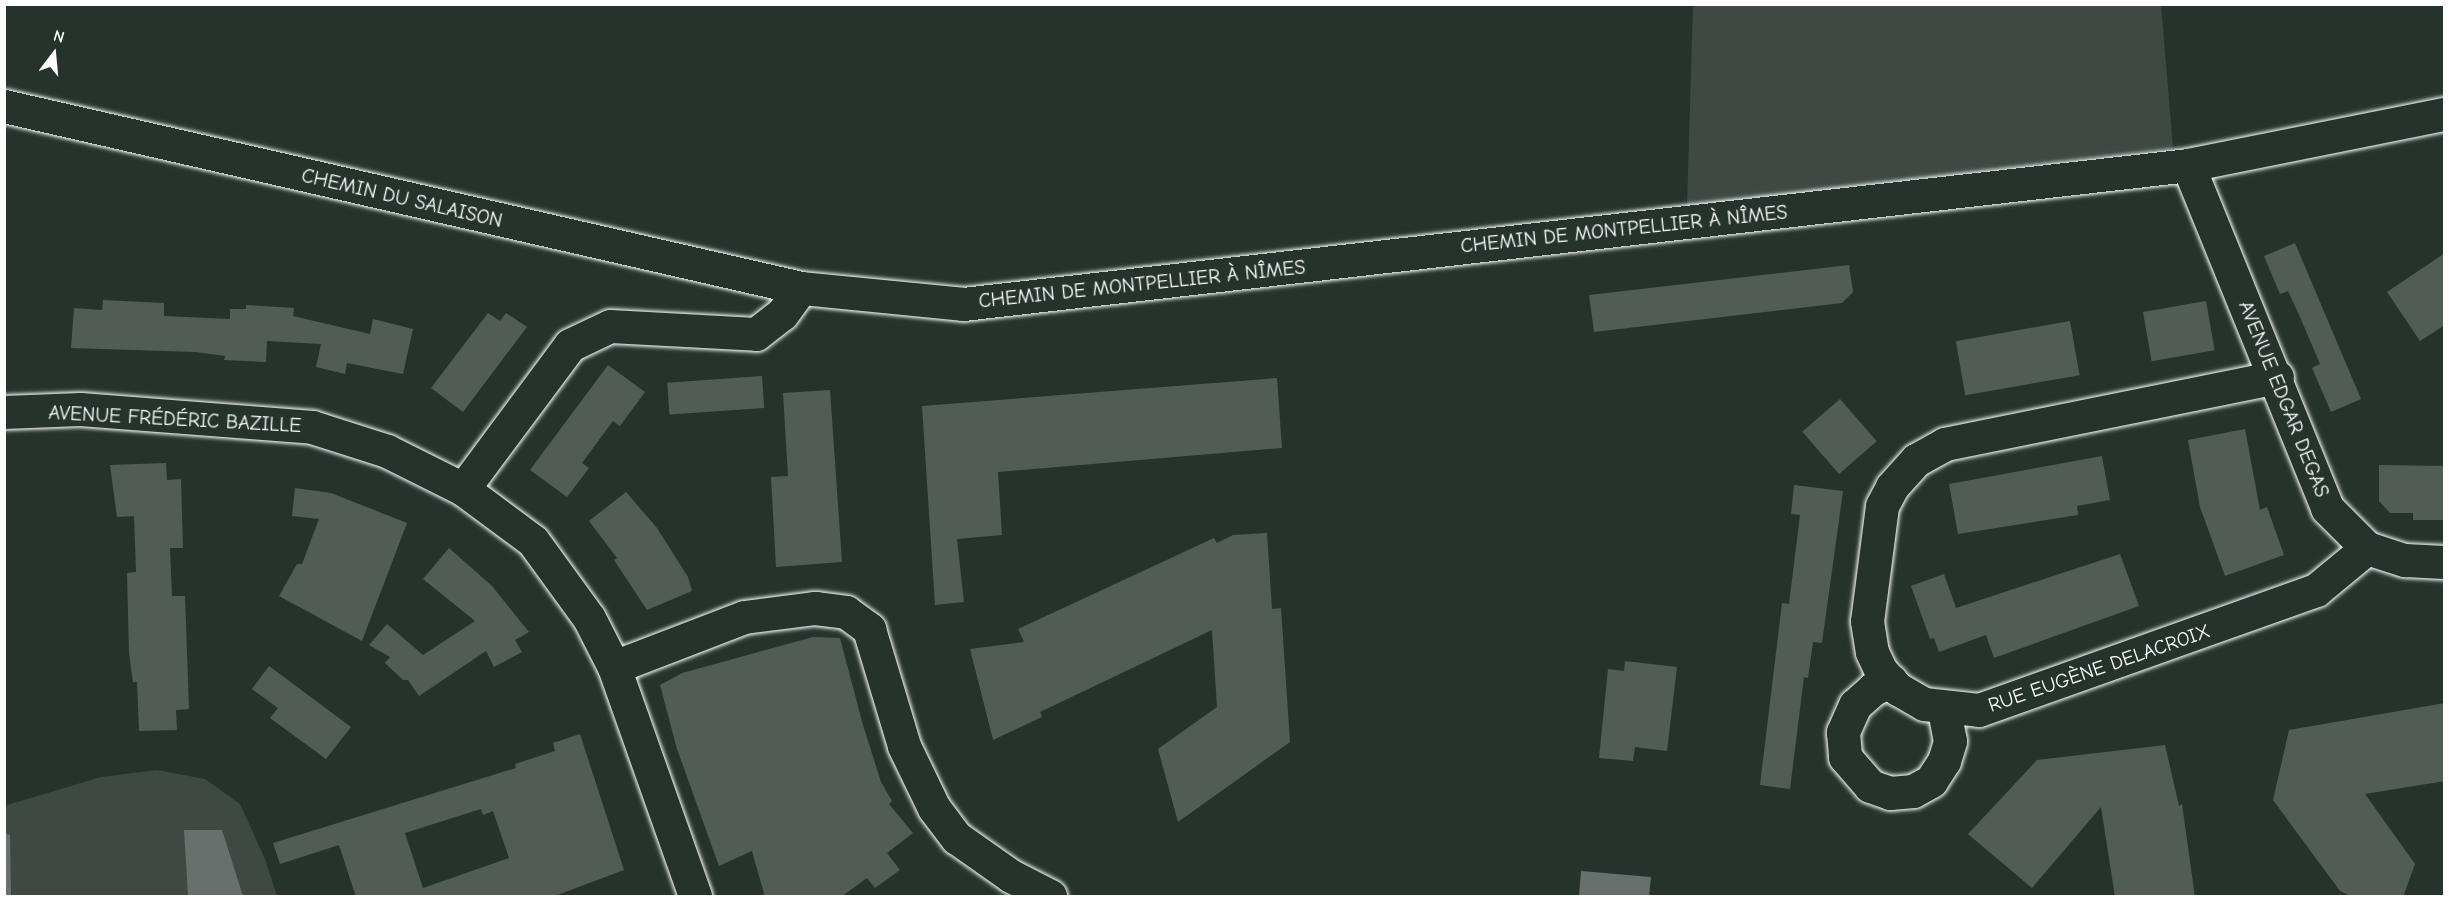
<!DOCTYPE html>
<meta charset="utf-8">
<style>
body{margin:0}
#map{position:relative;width:2449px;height:901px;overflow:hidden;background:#26332d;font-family:"Comic Neue",sans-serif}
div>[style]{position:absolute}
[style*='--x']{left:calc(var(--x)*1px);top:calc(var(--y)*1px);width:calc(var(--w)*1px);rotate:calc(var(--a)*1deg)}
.green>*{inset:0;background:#3e4944}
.water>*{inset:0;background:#67706c}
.building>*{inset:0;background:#515c57;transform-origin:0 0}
.roads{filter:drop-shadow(0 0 2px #fff) drop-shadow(0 0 2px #fff)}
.minor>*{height:33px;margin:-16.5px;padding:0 16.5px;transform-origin:16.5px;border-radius:16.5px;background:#26332d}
span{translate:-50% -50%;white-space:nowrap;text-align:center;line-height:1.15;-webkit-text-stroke:4.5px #26332d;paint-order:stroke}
.street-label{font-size:20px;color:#fff}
.frame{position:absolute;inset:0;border:6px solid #fff;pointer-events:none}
.north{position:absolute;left:24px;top:24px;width:60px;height:60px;-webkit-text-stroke:4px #26332d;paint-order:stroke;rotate:16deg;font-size:16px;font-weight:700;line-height:24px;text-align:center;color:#fff}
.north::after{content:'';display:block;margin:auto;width:21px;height:27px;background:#fff;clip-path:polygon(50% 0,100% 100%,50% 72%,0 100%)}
</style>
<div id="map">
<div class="green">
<div style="clip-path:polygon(1693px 5px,2161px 5px,2173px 148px,1687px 206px)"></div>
<div style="clip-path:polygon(157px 770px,205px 779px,240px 804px,265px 859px,277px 896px,5px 896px,4px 806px,101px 777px)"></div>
</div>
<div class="water">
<div style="clip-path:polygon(184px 830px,222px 830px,243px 896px,188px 896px)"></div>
<div style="clip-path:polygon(5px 833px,10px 835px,11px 896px,5px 896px)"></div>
<div style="clip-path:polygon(1581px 871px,1651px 877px,1649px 896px,1579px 896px)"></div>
</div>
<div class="building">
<div style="clip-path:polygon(2295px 243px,2361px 399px,2331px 412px,2312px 368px,2320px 364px,2300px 317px,2288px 291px,2280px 294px,2264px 256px)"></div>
<div style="clip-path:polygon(2445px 253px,2445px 325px,2420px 341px,2387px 292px)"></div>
<div style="clip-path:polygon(1849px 265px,1853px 292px,1842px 303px,1594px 332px,1589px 295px)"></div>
<div style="clip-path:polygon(103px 300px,164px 303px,164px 316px,230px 319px,230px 309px,246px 309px,246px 305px,294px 308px,293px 316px,370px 334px,373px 319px,413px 329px,403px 374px,347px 363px,345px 374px,316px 367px,321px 344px,267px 341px,266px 362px,224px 360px,225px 356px,196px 352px,71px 348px,74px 308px,102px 310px)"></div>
<div style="left:2206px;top:301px;width:50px;height:64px;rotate:80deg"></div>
<div style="clip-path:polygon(488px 313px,500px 321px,506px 313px,527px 327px,463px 412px,431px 388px)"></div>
<div style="left:2070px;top:321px;width:55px;height:116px;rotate:80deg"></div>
<div style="clip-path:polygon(608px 365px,645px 392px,620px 426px,613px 421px,582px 463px,589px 468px,567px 497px,530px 470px)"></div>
<div style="left:762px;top:376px;width:32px;height:95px;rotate:86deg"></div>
<div style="clip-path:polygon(1277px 378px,1282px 448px,998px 472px,1002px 535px,957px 539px,964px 602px,935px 605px,922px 406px)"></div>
<div style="clip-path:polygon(830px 390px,842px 562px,776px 567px,771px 477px,788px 476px,783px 393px)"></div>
<div style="left:1840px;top:399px;width:56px;height:50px;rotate:49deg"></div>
<div style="clip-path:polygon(2245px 429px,2260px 510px,2267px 507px,2284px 555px,2225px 576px,2200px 507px,2188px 440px)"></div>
<div style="clip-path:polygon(2102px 456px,2110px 500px,2077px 506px,2078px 515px,1958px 534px,1949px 484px)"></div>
<div style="clip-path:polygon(166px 463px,167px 480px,181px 479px,183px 548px,170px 548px,172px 596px,185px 596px,189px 709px,176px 710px,177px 730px,139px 731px,137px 682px,133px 682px,129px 654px,127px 573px,136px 572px,134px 516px,117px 517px,110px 465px)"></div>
<div style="clip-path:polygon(2379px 465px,2445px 466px,2445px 520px,2413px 520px,2413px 513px,2390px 513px,2379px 501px)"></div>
<div style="clip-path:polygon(1794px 485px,1843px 491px,1822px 643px,1813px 642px,1808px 678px,1804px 677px,1790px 789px,1760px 785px,1782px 603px,1789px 604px,1800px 515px,1791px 514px)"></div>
<div style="clip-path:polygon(295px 488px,331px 493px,407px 523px,362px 641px,279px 596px,297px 564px,302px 564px,319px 519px,292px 516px)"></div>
<div style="clip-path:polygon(626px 492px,657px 528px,688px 577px,692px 591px,647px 610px,614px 560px,617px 558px,589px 521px)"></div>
<div style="clip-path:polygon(1267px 533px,1272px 609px,1281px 608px,1290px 742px,1178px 822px,1158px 749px,1217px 707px,1212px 630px,1040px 712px,1042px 717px,993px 740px,970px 649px,1024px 642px,1018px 629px,1214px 538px,1217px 543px,1233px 535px)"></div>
<div style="clip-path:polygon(449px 548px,492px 586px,529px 632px,515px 640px,522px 652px,494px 667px,486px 651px,419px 696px,408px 680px,403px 680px,385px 663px,390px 657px,369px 645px,387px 624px,423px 655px,475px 621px,423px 579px)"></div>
<div style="clip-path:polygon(2120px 554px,2139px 606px,1994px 658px,1986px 635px,1939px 652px,1934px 638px,1930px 639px,1911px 586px,1944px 574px,1956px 608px)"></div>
<div style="clip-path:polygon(813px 637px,840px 638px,863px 725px,881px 782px,892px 801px,889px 804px,913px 833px,887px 853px,900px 870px,875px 888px,867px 878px,841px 897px,765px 897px,752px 851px,719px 866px,677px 749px,660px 685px,682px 673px)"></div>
<div style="clip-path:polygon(1625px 661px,1677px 667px,1667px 751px,1635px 747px,1633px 761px,1599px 758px,1608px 669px,1624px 671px)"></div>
<div style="clip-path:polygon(269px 666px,351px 727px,326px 759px,270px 718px,278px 708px,252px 689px)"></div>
<div style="clip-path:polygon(2445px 703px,2445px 781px,2365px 794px,2415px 864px,2403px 897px,2353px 897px,2340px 891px,2273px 800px,2289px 730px)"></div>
<div style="clip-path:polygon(evenodd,580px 734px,624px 870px,552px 897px,356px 897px,339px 845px,280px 864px,273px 843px,516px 768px,515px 764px,555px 751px,553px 743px,580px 734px,481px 809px,483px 815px,493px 811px,509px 858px,423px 888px,405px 833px,481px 809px)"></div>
<div style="clip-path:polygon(2165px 745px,2179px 806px,2182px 804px,2195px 897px,2115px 897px,2101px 807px,2032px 888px,1968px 834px,2037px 760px)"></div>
</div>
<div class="roads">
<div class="minor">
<div style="--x:4;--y:106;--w:818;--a:12.86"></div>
<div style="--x:801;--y:288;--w:163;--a:5.6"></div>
<div style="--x:963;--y:304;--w:1233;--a:-6.47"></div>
<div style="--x:2188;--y:165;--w:261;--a:-11.3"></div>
<div style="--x:2188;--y:165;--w:370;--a:67.9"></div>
<div style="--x:2327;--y:508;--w:57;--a:45"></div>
<div style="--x:2367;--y:548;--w:40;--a:18"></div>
<div style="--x:2405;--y:560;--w:39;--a:3"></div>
<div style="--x:2277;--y:377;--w:339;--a:168.6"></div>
<div style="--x:1945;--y:444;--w:33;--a:151"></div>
<div style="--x:1916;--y:460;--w:36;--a:132"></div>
<div style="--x:1892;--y:487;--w:21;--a:118"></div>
<div style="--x:1882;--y:506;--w:116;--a:97.4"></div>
<div style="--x:1867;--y:621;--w:31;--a:81"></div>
<div style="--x:1872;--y:652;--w:21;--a:65"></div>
<div style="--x:1881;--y:671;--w:25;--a:47"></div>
<div style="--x:1898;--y:689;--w:30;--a:30"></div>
<div style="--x:1924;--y:704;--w:55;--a:6.2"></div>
<div style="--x:1979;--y:710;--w:358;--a:-19.6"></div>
<div style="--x:2316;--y:590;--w:66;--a:-39.5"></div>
<div style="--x:4;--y:412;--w:76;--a:-2.3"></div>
<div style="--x:80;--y:409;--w:233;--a:4.4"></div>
<div style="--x:312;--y:427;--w:79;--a:17.7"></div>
<div style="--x:387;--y:451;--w:85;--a:26.6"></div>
<div style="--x:463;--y:489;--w:87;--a:36.6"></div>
<div style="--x:533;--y:541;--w:95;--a:54"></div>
<div style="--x:589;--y:618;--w:55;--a:63"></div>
<div style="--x:614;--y:667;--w:243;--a:70.5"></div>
<div style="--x:463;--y:489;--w:179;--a:-53.4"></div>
<div style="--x:570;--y:345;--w:44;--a:-25.4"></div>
<div style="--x:610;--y:326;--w:146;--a:3.1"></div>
<div style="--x:756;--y:334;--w:33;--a:-38"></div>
<div style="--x:782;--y:314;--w:32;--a:-54"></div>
<div style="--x:614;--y:667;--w:139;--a:-21"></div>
<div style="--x:744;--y:617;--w:72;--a:-7.2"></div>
<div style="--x:815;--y:608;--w:31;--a:7"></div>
<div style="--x:846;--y:612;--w:29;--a:36"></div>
<div style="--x:869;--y:629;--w:122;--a:73.3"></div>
<div style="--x:904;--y:746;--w:69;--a:64.2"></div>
<div style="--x:934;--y:808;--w:38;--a:53"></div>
<div style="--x:957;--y:838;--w:66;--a:35.1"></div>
<div style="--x:1011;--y:876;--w:44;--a:27.1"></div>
<div style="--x:1891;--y:681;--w:20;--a:156"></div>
<div style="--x:1873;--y:689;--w:24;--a:138"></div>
<div style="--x:1855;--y:705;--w:30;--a:114"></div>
<div style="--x:1843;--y:732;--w:25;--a:85"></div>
<div style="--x:1845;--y:757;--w:38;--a:49"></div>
<div style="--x:1870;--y:786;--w:21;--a:19"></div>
<div style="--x:1890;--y:793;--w:23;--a:-5"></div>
<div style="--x:1913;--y:791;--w:21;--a:-29"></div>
<div style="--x:1931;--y:781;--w:24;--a:-57"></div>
<div style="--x:1944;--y:761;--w:21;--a:-73"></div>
<div style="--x:1950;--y:741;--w:33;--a:-101"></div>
</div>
</div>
<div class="street-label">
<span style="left:402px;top:198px;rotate:13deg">CHEMIN DU SALAISON</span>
<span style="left:1624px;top:229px;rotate:-6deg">CHEMIN DE MONTPELLIER À NÎMES</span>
<span style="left:1142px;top:284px;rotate:-6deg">CHEMIN DE MONTPELLIER À NÎMES</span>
<span style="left:2284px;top:399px;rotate:68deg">AVENUE EDGAR DEGAS</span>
<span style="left:175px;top:419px;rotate:3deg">AVENUE FRÉDÉRIC BAZILLE</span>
<span style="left:2099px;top:668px;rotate:-19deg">RUE EUGÈNE DELACROIX</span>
</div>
<div class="frame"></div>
<div class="north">N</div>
</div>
